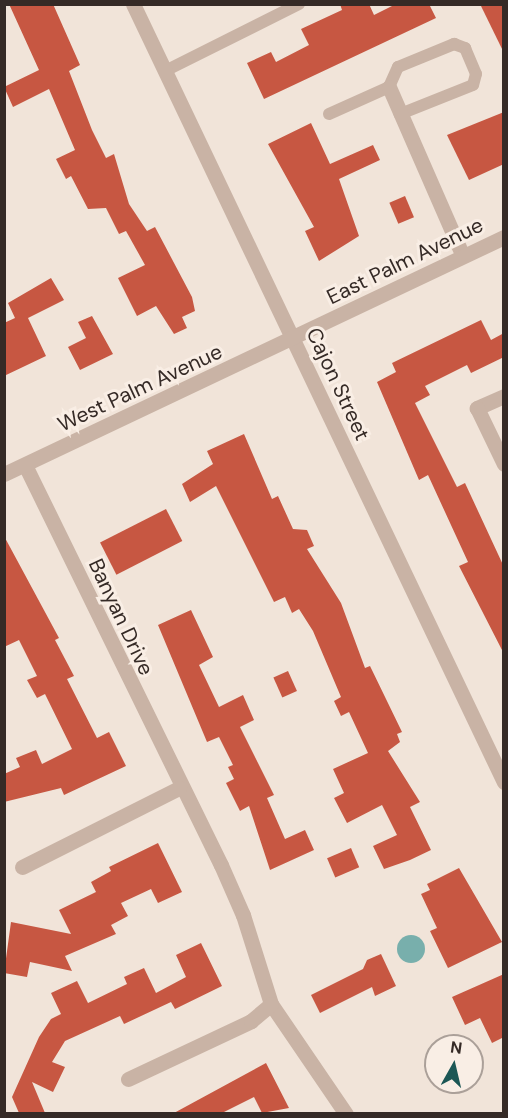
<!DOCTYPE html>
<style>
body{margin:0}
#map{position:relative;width:508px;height:1118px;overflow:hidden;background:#f1e4d9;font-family:"DM Sans",sans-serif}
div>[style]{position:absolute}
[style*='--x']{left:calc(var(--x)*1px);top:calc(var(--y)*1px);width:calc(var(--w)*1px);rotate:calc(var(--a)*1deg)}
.water>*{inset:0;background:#78afac}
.round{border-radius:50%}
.building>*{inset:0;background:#c75742;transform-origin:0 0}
.service>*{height:12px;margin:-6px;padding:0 6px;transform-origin:6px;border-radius:6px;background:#c9b3a5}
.minor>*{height:15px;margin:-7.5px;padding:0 7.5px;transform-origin:7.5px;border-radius:7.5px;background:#c9b3a5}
.tertiary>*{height:15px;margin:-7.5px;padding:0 7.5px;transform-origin:7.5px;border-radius:7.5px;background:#c9b3a5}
span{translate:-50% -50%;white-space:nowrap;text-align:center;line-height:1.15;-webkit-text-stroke:6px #f9eee5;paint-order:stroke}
.street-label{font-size:21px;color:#352a26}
.frame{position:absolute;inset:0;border:6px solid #352a26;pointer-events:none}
.north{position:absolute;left:424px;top:1034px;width:60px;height:60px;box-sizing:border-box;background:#f9eee5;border:2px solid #aba099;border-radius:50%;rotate:8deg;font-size:16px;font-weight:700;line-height:24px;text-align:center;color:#352a26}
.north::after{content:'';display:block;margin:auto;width:21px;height:27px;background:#1c5755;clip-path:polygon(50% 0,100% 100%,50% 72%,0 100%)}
</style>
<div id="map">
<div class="water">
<div class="round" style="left:397px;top:935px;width:28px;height:28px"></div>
</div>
<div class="building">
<div style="clip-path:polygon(9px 4px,53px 4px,80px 65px,69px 71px,92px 130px,106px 158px,114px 154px,129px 204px,147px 231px,155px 227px,192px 297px,195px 311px,182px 317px,187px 328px,174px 334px,156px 306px,137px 316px,118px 278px,145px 265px,126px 231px,119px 234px,106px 208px,88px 209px,71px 176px,66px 179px,56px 159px,75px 150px,49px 89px,13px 107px,4px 87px,39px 70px)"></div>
<div style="clip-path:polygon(340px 4px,369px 4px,374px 15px,396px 4px,429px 4px,436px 18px,264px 99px,247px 63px,271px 52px,276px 62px,309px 45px,301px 29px,342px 10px)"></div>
<div style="clip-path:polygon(480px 4px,504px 4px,504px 53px)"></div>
<div style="clip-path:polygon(504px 112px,504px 164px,469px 180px,447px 135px)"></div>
<div style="clip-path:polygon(311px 123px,330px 164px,373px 145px,380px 160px,339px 179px,359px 236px,319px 261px,305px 231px,314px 227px,268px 144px)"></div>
<div style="left:405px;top:196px;width:23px;height:17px;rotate:67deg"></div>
<div style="clip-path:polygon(51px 278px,64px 300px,28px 318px,46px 356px,4px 376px,4px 323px,15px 318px,8px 303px)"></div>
<div style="clip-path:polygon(92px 316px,113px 354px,80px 370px,68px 347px,86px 338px,78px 322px)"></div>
<div style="clip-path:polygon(481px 320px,491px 340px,504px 333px,504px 357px,471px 373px,467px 365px,425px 386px,430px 395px,415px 403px,457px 487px,465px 483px,504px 567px,503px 652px,459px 566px,468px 562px,428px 475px,419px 480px,377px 382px,396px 372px,392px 363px)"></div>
<div style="clip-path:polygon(244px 434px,272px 499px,278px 496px,293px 529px,307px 530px,314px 546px,307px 549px,341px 603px,365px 668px,370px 666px,402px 732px,397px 734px,400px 742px,388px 751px,420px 802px,410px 807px,431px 850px,410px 860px,384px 869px,373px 846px,397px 835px,382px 805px,347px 823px,334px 798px,344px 793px,333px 769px,368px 753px,349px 712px,341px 716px,334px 701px,341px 697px,313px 631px,299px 609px,292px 613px,285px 597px,274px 602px,216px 486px,190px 502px,182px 484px,213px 464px,207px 451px)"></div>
<div style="left:166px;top:509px;width:36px;height:74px;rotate:63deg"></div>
<div style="clip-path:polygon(4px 536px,59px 638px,55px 640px,74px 676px,67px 679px,97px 738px,109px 732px,126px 766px,64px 795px,61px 788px,4px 802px,4px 774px,20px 767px,16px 758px,36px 750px,42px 764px,72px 749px,45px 694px,37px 698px,27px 680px,37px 676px,19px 640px,4px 647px)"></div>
<div style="clip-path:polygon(191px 610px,213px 657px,199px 665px,219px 707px,243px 695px,254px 720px,240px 727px,274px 795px,267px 798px,285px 839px,305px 830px,314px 850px,270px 870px,249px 806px,240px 811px,226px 783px,234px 779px,228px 767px,233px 765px,219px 737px,207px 742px,158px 625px)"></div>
<div style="left:288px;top:671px;width:22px;height:16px;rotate:66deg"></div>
<div style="clip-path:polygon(158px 843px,182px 892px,158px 903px,151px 889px,121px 903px,128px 916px,111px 925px,116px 934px,65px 956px,72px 971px,30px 962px,27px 977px,4px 973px,11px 922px,71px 934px,59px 910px,96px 892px,91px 882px,111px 871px,109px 867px)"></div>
<div style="left:351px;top:848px;width:21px;height:26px;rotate:67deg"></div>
<div style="clip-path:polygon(459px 868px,502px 942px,448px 968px,430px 931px,437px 928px,421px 894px,430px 890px,427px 884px)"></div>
<div style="clip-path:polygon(201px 943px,222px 986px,175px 1009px,171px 1002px,124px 1024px,120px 1016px,65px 1041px,52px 1062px,65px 1067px,53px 1092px,32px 1082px,45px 1113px,19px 1113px,12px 1097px,39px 1037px,51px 1019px,61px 1014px,51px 993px,77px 981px,88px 1003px,127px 984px,124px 977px,144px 968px,156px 993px,186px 977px,176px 955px)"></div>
<div style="clip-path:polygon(381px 954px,396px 986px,375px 996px,372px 987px,320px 1013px,311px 995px,363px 969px,367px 960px)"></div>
<div style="clip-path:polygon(504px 974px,504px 1037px,492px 1043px,480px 1018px,465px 1025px,452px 997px)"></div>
<div style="clip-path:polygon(266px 1063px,289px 1108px,262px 1113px,254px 1097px,222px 1113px,174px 1113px)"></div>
</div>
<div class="service">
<div style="--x:165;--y:71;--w:150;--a:-26.6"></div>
<div style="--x:329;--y:114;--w:66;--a:-24.2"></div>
<div style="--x:389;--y:87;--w:22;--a:-66"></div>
<div style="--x:398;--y:67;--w:61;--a:-22.3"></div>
<div style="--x:454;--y:44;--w:12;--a:20"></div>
<div style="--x:465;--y:48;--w:28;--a:67"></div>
<div style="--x:476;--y:74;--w:11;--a:105"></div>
<div style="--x:473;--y:85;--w:79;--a:158.3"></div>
</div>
<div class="minor">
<div style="--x:389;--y:87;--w:184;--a:66.4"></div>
<div style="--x:504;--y:396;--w:30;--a:156"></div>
<div style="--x:477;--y:408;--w:62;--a:64.3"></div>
<div style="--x:25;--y:465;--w:445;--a:63.9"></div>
<div style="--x:221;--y:865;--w:55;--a:66.3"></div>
<div style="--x:243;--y:915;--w:93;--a:72.5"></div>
<div style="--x:271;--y:1004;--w:133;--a:55.7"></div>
<div style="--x:22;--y:867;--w:176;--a:-26.7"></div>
<div style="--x:128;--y:1079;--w:136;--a:-25.2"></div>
<div style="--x:251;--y:1021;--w:26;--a:-40"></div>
</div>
<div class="tertiary">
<div style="--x:133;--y:4;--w:862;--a:64.51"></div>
<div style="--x:4;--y:474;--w:553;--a:-25.36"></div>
</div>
<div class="street-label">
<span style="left:405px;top:261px;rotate:-26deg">East Palm Avenue</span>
<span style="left:338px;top:384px;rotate:65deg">Cajon Street</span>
<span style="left:140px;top:388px;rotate:-25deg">West Palm Avenue</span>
<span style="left:121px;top:617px;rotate:65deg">Banyan Drive</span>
</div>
<div class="frame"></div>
<div class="north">N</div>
</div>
